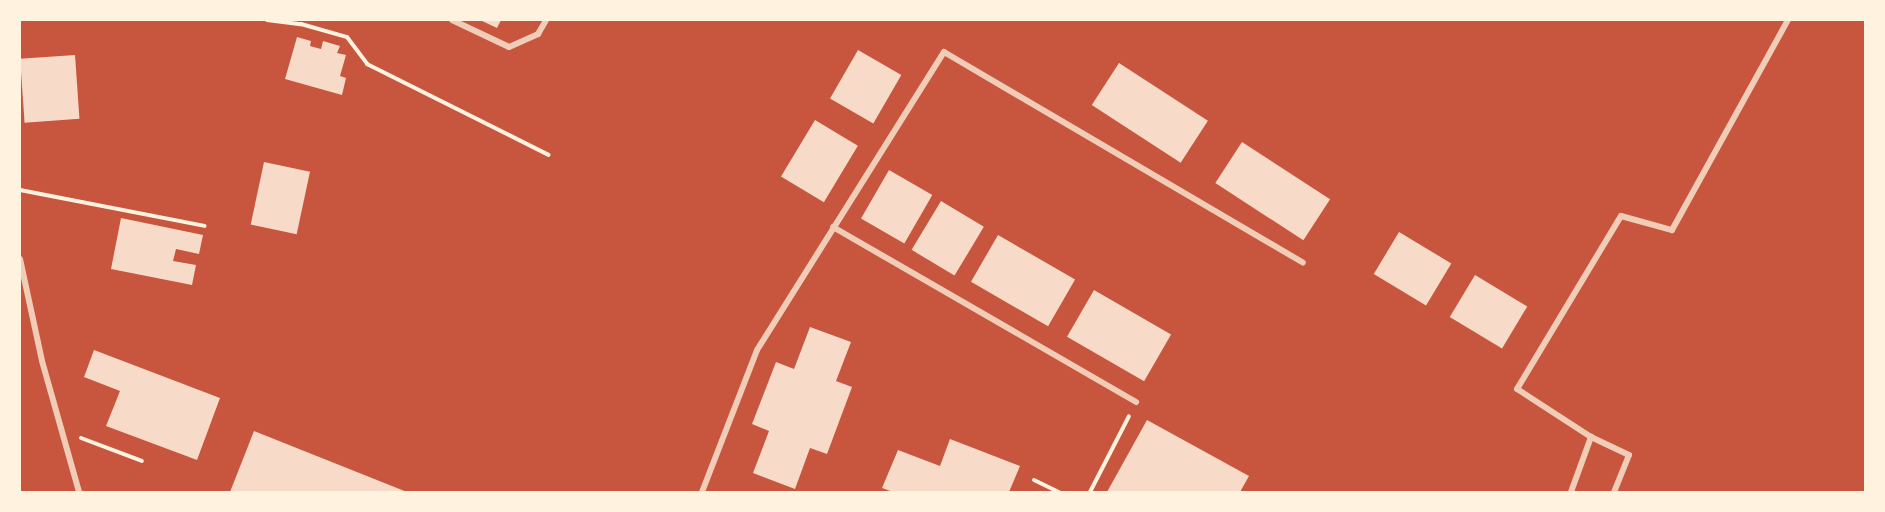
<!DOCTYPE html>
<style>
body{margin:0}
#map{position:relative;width:1885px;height:512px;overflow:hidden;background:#c8553d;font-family:Overpass,sans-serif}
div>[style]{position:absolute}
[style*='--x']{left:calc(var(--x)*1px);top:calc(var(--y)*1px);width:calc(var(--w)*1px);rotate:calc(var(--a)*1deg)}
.building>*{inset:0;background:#f7dbc8;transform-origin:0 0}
.path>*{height:4px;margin:-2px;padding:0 2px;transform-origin:2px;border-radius:2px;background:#fff3e0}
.minor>*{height:6px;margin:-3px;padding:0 3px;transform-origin:3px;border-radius:3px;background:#f1ccb7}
span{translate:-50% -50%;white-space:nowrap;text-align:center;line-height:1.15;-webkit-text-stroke:4.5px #fff3e0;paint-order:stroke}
.frame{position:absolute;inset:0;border:21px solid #fff3e0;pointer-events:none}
</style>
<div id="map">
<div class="building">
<div style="clip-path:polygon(480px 20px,501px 20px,497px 28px)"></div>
<div style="clip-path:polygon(297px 37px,311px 41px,310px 46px,321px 49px,323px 41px,340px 46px,337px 53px,346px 55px,340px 76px,346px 78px,342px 95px,285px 79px)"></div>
<div style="left:858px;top:50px;width:50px;height:56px;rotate:30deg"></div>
<div style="left:75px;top:55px;width:64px;height:55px;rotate:86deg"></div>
<div style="left:1119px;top:63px;width:106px;height:50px;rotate:33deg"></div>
<div style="left:815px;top:120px;width:50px;height:66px;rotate:31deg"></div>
<div style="left:1242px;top:142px;width:105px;height:49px;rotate:33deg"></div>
<div style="left:264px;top:162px;width:47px;height:64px;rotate:12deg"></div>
<div style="left:889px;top:170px;width:50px;height:56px;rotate:30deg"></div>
<div style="left:941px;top:201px;width:50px;height:57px;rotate:31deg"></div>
<div style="clip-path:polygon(121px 218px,203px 235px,199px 254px,176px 249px,173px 261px,196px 265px,192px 285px,111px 269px)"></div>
<div style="left:1399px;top:232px;width:61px;height:49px;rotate:31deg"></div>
<div style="left:998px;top:235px;width:89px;height:54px;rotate:30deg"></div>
<div style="left:1475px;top:275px;width:61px;height:49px;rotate:31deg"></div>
<div style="left:1094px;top:290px;width:89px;height:54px;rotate:30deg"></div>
<div style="clip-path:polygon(810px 327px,851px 342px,836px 381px,852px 387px,827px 454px,810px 448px,795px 489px,753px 473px,769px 431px,752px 424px,776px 362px,794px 369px)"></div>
<div style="clip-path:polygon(94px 350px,220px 398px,197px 460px,106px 426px,120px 391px,84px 377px)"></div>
<div style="clip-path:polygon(1147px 420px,1249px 476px,1240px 492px,1107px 492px)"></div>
<div style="clip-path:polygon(254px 431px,407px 492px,230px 492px)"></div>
<div style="clip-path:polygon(950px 439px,1020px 466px,1009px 492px,893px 492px,882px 488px,898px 450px,940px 466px)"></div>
</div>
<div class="path">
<div style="--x:267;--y:20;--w:34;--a:7"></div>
<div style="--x:301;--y:24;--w:48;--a:15.8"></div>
<div style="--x:347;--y:37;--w:34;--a:53"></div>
<div style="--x:367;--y:64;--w:203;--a:26.6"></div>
<div style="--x:20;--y:190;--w:188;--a:11"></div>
<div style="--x:81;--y:438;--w:65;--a:20.7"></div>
<div style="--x:1034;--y:480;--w:28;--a:26"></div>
<div style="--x:1090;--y:492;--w:85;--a:-62.8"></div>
</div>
<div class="minor">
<div style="--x:452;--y:20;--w:63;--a:25.3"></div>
<div style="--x:509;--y:47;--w:32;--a:-24"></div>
<div style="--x:538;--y:34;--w:16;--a:-60"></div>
<div style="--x:833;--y:227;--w:350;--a:30"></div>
<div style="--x:20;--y:259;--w:104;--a:77.8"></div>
<div style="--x:42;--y:361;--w:136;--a:74.2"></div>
<div style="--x:1591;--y:437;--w:42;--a:25.3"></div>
<div style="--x:1629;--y:455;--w:40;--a:112"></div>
<div style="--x:702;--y:492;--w:152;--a:-68.8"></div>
<div style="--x:757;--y:350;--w:352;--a:-57.9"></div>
<div style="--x:944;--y:52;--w:416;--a:30.4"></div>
<div style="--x:1571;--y:492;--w:59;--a:-70"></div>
<div style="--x:1591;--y:437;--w:88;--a:-147"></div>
<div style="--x:1517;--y:389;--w:202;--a:-59"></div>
<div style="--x:1621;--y:216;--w:53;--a:15.4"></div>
<div style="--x:1672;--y:230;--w:240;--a:-61.1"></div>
</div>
<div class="frame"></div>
</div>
